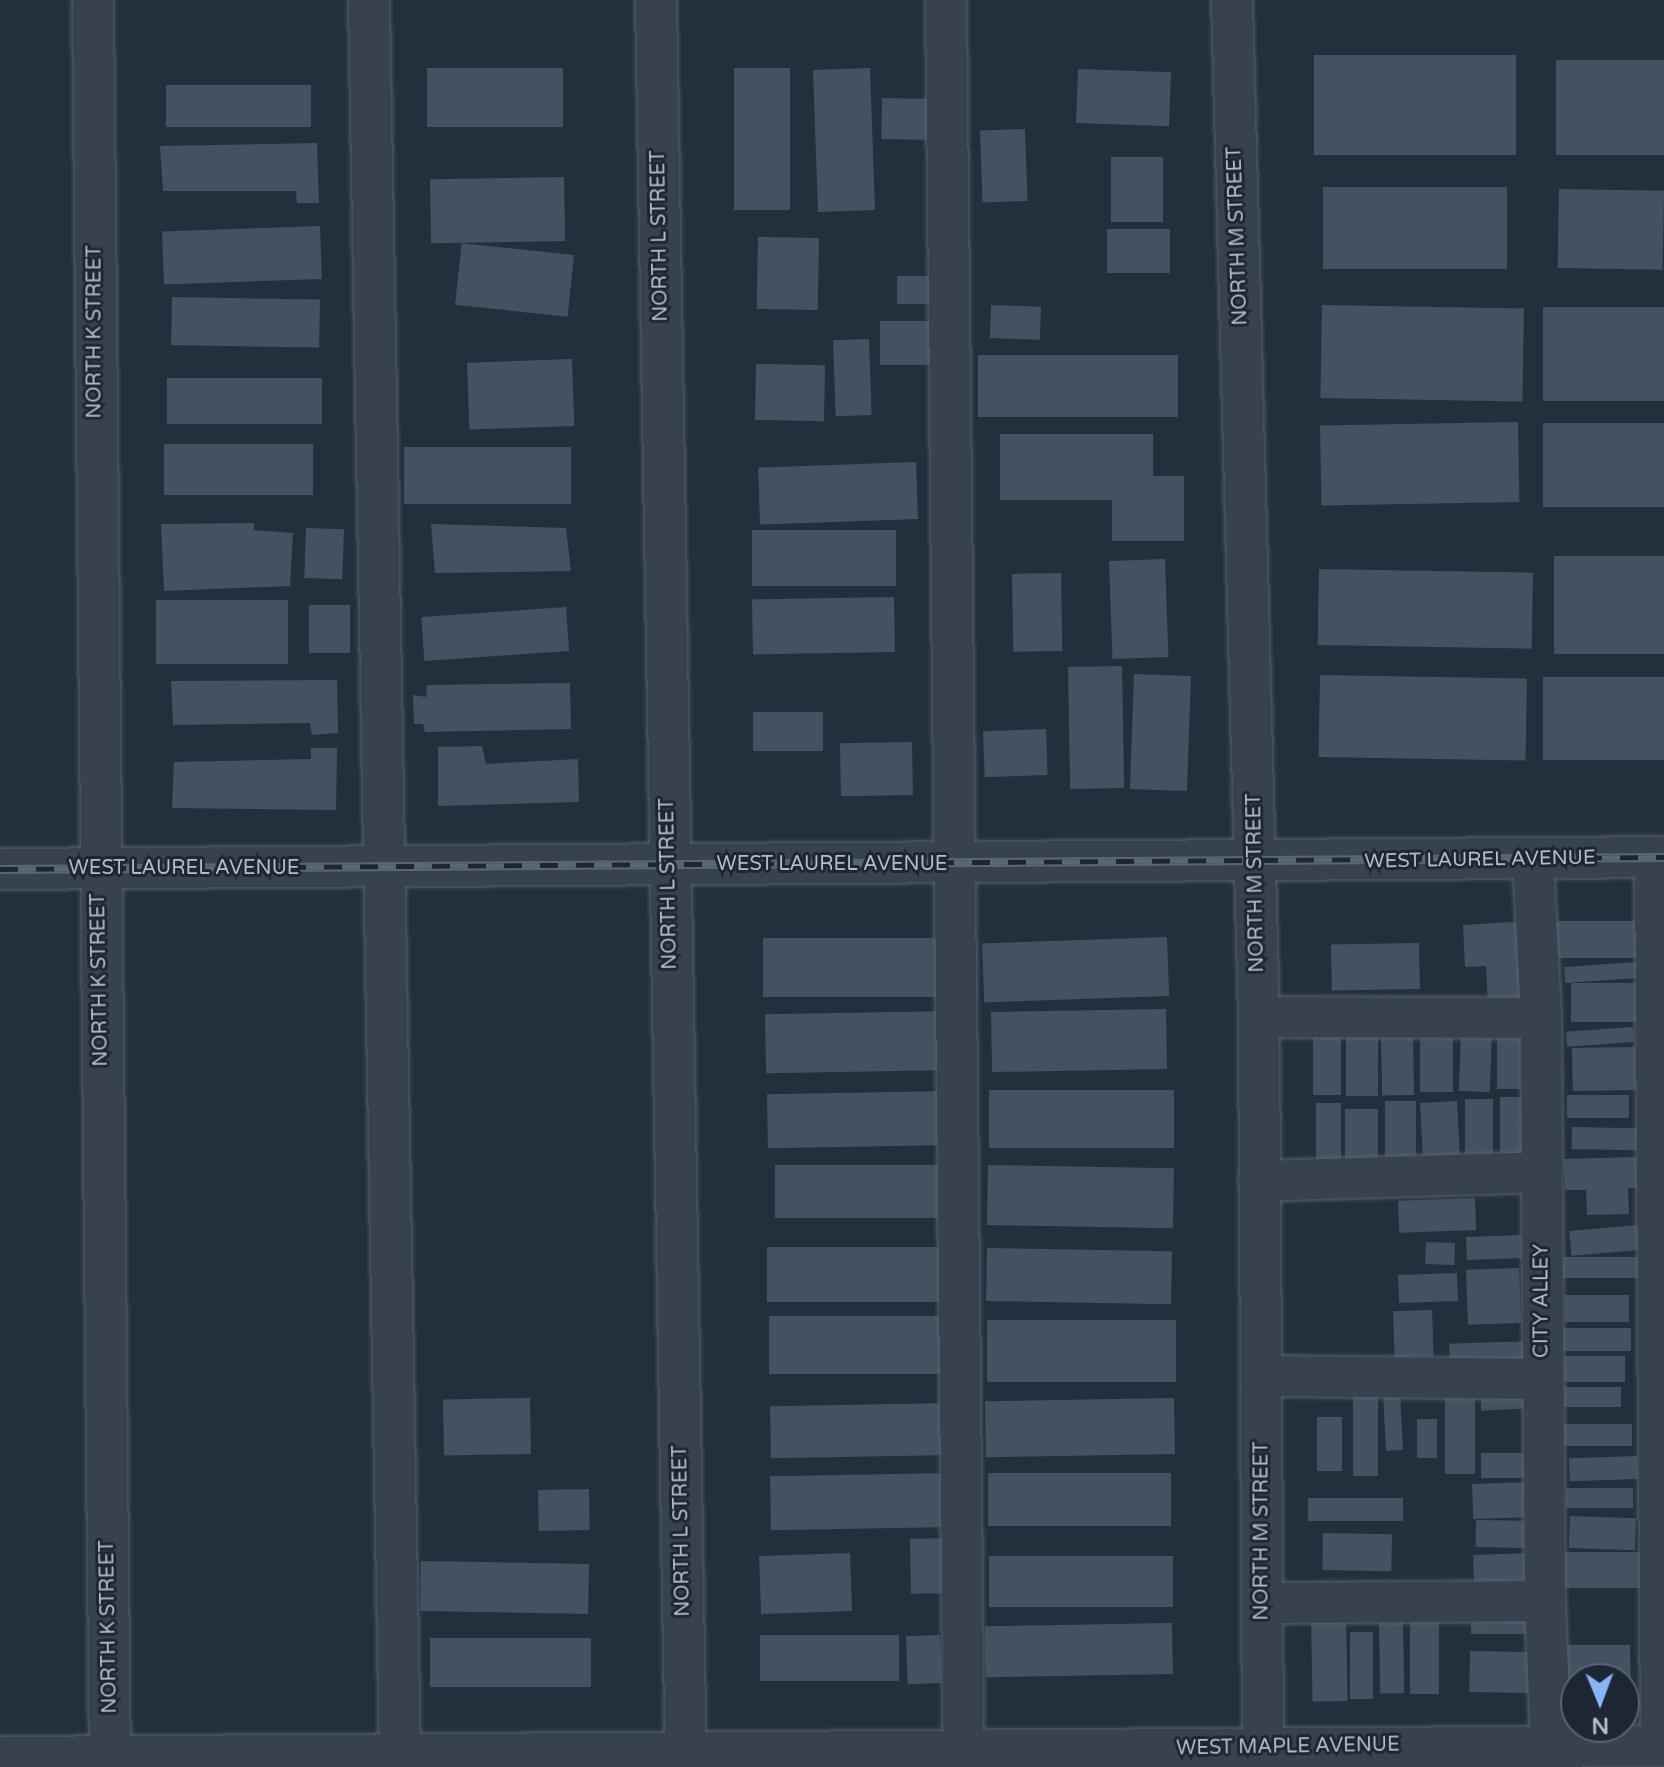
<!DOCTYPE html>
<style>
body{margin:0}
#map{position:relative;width:1664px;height:1767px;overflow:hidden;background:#242f3e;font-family:"Varela Round",sans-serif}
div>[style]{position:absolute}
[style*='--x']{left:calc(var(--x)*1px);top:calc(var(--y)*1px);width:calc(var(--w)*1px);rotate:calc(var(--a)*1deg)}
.building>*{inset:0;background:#455162;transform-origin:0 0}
.roads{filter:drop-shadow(0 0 2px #565f6c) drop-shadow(0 0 2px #565f6c)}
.minor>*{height:40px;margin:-20px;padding:0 20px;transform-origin:20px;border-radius:20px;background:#38414e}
.rail>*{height:9px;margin-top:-4.5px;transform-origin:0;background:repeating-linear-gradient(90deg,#1d2633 0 18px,#5a6575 0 36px);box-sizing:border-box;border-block:2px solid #5a6575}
span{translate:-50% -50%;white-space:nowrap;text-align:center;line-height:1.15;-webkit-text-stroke:6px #1d2633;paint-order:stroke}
.street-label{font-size:20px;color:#b4bcc9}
.north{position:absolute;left:1560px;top:1663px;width:80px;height:80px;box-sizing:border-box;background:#1d2633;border:2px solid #59626f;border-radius:50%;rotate:179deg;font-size:22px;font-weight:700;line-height:32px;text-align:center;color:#b4bcc9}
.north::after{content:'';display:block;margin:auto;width:28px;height:36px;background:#8ab4f8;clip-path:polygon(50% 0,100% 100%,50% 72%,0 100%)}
</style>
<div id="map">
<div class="building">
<div style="left:1314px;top:55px;width:202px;height:100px"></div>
<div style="left:1664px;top:60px;width:95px;height:108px;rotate:90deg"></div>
<div style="left:563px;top:68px;width:59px;height:136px;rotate:90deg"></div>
<div style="left:734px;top:68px;width:56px;height:142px"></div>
<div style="left:870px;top:68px;width:142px;height:57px;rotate:88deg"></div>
<div style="left:1078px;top:69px;width:93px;height:54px;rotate:2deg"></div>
<div style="left:311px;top:85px;width:42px;height:145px;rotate:90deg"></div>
<div style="left:882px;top:98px;width:55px;height:41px;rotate:1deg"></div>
<div style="left:1025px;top:129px;width:72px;height:45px;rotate:88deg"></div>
<div style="clip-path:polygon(317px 143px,319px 203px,297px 203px,296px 191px,163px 191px,160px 146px)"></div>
<div style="left:1111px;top:157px;width:52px;height:65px"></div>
<div style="left:564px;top:177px;width:64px;height:134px;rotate:89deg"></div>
<div style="left:1323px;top:187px;width:184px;height:82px"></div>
<div style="left:1559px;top:189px;width:105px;height:79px;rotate:1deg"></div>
<div style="left:320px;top:226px;width:53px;height:158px;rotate:88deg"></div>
<div style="left:1107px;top:229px;width:63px;height:44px"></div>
<div style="left:758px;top:237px;width:61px;height:72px;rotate:1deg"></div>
<div style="left:574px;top:255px;width:62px;height:113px;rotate:96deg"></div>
<div style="left:897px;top:276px;width:43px;height:28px"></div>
<div style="left:172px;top:297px;width:148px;height:48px;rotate:1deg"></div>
<div style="left:991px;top:305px;width:50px;height:33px;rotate:2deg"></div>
<div style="left:1322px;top:305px;width:202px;height:93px;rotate:1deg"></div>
<div style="left:1664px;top:307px;width:94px;height:121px;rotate:90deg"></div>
<div style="left:880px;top:321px;width:58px;height:44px"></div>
<div style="left:869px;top:339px;width:76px;height:36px;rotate:88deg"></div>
<div style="left:978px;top:355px;width:200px;height:62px"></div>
<div style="left:572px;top:359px;width:67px;height:105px;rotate:88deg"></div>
<div style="left:756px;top:364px;width:69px;height:56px;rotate:1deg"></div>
<div style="left:322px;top:378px;width:46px;height:155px;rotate:90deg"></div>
<div style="left:1518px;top:422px;width:80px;height:198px;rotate:89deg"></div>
<div style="left:1543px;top:423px;width:121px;height:84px"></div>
<div style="clip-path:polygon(1000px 434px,1153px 434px,1153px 476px,1184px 476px,1184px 541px,1112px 541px,1112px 500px,1000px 500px)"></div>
<div style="left:313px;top:444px;width:51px;height:149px;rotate:90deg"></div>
<div style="left:404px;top:447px;width:167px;height:57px"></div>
<div style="left:916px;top:462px;width:57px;height:158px;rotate:88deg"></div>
<div style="clip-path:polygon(254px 523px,254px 530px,293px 533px,290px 586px,164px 591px,161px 524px)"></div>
<div style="clip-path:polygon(431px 524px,566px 528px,571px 571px,435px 573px)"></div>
<div style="left:306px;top:528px;width:38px;height:50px;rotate:2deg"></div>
<div style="left:752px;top:530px;width:144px;height:56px"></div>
<div style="left:1554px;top:556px;width:110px;height:98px"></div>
<div style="left:1165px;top:559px;width:98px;height:56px;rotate:88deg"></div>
<div style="left:1319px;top:569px;width:214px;height:76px;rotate:1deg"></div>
<div style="left:1061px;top:573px;width:78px;height:49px;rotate:89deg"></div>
<div style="left:894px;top:597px;width:55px;height:142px;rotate:89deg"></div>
<div style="left:156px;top:600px;width:132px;height:64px"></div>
<div style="left:309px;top:605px;width:41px;height:48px"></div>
<div style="left:566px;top:607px;width:44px;height:145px;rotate:86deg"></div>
<div style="left:1122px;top:666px;width:122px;height:54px;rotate:89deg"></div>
<div style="left:1134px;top:674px;width:57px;height:115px;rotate:2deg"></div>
<div style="left:1320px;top:675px;width:207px;height:82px;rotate:1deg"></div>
<div style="left:1543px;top:677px;width:121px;height:83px"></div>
<div style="clip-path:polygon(337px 680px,338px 733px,312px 735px,310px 723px,173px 725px,171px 681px)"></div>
<div style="clip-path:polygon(570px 683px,571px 729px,425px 732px,423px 724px,414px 724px,413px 695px,426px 697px,427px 685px)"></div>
<div style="left:753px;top:712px;width:70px;height:39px"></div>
<div style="left:1046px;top:729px;width:46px;height:63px;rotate:88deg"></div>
<div style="left:912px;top:742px;width:53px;height:72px;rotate:89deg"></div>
<div style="clip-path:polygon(482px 746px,486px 764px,578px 759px,579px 802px,438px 806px,438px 747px)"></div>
<div style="clip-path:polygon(311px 748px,337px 748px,336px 810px,172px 808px,174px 762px,311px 759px)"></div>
<div style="clip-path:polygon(1529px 921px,1525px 1001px,1488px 1003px,1486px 966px,1465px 967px,1463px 925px)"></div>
<div style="left:1553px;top:921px;width:88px;height:37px"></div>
<div style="left:1167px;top:937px;width:59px;height:185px;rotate:88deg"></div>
<div style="left:763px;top:938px;width:190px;height:59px"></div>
<div style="left:1419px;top:943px;width:46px;height:88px;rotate:89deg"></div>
<div style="left:1636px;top:962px;width:16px;height:72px;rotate:86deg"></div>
<div style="left:1642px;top:983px;width:39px;height:71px;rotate:90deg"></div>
<div style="left:1166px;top:1009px;width:60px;height:175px;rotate:89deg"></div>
<div style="left:953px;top:1011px;width:59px;height:188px;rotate:89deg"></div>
<div style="left:1633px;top:1027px;width:15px;height:67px;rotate:86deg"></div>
<div style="left:1461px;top:1029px;width:31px;height:62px;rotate:2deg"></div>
<div style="left:1420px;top:1032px;width:33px;height:60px"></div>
<div style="left:1413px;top:1033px;width:62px;height:32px;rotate:89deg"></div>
<div style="left:1313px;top:1035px;width:28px;height:60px"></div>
<div style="left:1346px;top:1035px;width:32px;height:61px"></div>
<div style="left:1497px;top:1036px;width:23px;height:53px"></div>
<div style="left:1635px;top:1047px;width:43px;height:63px;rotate:89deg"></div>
<div style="left:1174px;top:1090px;width:58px;height:185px;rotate:90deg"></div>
<div style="left:949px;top:1091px;width:54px;height:182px;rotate:89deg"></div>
<div style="left:1629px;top:1095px;width:23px;height:62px;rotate:90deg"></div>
<div style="left:1523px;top:1097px;width:58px;height:23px;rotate:90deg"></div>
<div style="left:1465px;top:1099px;width:28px;height:55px"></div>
<div style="left:1385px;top:1101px;width:31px;height:62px"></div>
<div style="left:1457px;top:1101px;width:58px;height:37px;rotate:87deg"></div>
<div style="left:1316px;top:1103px;width:25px;height:64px"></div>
<div style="left:1345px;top:1109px;width:33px;height:57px"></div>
<div style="left:1572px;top:1127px;width:65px;height:22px;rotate:1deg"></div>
<div style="clip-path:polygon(1636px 1157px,1637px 1188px,1628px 1188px,1629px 1214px,1587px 1215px,1586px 1190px,1565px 1190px,1564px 1159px)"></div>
<div style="left:775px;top:1165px;width:180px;height:53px"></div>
<div style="left:988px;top:1165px;width:186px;height:60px;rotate:1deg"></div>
<div style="left:1475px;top:1198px;width:32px;height:77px;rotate:88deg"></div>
<div style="left:1637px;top:1225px;width:25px;height:68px;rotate:85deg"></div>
<div style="left:1521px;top:1235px;width:23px;height:55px;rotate:88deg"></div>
<div style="left:1426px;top:1242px;width:29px;height:22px;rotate:2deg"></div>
<div style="left:767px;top:1247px;width:185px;height:55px"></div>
<div style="left:987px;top:1248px;width:185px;height:53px;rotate:1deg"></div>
<div style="left:1638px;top:1257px;width:21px;height:80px;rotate:90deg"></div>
<div style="left:1519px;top:1268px;width:55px;height:53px;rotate:88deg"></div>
<div style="left:1457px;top:1273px;width:28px;height:59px;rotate:88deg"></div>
<div style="left:1565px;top:1295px;width:64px;height:27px"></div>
<div style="left:1432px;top:1310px;width:46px;height:39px;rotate:88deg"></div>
<div style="left:769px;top:1316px;width:183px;height:58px"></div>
<div style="left:1176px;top:1320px;width:62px;height:189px;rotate:90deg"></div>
<div style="left:1563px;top:1328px;width:68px;height:23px"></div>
<div style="left:1530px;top:1341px;width:38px;height:81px;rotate:88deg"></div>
<div style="left:1564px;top:1356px;width:61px;height:26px"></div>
<div style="left:1445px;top:1385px;width:30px;height:89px"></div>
<div style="left:1535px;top:1386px;width:22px;height:55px;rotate:87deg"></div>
<div style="left:1564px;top:1387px;width:57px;height:20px"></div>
<div style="left:1353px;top:1388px;width:25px;height:88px"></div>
<div style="left:1400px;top:1392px;width:58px;height:17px;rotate:87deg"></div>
<div style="left:530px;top:1398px;width:56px;height:87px;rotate:89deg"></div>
<div style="left:1174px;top:1398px;width:56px;height:189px;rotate:89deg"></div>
<div style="left:952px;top:1403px;width:52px;height:182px;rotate:89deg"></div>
<div style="left:1317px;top:1417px;width:25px;height:54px"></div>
<div style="left:1417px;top:1419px;width:20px;height:39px"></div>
<div style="left:1632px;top:1424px;width:22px;height:71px;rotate:90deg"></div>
<div style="left:1481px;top:1453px;width:56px;height:25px"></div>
<div style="left:1637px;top:1456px;width:23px;height:68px;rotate:88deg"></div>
<div style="left:950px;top:1473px;width:54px;height:180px;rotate:89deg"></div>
<div style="left:1171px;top:1473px;width:53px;height:183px;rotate:90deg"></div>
<div style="left:1532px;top:1482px;width:35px;height:60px;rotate:88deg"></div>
<div style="left:1566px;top:1488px;width:67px;height:20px"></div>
<div style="left:589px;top:1489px;width:41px;height:51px;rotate:89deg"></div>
<div style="left:1308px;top:1498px;width:95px;height:23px"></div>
<div style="left:1570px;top:1516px;width:66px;height:32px;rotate:2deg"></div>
<div style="left:1476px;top:1520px;width:54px;height:27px;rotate:1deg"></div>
<div style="left:1323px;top:1533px;width:69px;height:37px;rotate:1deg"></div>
<div style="left:955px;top:1538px;width:55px;height:45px;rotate:89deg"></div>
<div style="left:1641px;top:1552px;width:36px;height:80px;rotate:90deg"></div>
<div style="left:850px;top:1553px;width:58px;height:91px;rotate:88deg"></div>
<div style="left:1530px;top:1553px;width:27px;height:57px;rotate:88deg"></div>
<div style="left:989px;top:1556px;width:184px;height:51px"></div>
<div style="left:421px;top:1561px;width:168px;height:50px;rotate:1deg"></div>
<div style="left:1346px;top:1613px;width:88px;height:35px;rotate:89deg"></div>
<div style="left:1471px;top:1616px;width:58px;height:18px"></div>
<div style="left:1403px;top:1621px;width:72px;height:24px;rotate:89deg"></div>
<div style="left:1410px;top:1622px;width:29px;height:72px"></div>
<div style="left:1172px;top:1623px;width:51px;height:187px;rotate:89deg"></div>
<div style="left:1350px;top:1632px;width:23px;height:67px"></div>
<div style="left:899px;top:1635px;width:46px;height:139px;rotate:90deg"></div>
<div style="left:940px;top:1635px;width:48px;height:34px;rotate:88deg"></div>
<div style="left:591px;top:1638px;width:49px;height:161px;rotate:90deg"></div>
<div style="clip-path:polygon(1567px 1645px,1630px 1645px,1631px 1697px,1624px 1697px,1624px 1679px,1576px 1679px,1576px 1698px,1567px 1698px)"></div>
<div style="left:1470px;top:1651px;width:65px;height:41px;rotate:1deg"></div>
</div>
<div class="roads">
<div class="minor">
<div style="--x:93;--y:0;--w:1767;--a:89.45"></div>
<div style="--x:369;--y:0;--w:1767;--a:88.99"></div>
<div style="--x:656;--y:0;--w:1767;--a:89.03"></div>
<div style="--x:946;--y:0;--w:1767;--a:89.42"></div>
<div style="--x:1232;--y:0;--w:1017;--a:88.48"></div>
<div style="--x:1259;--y:1017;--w:750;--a:89.69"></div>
<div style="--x:1655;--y:857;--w:889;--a:89.61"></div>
<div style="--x:1533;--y:858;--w:160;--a:87.1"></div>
<div style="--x:1541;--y:1018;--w:583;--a:89.61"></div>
<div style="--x:1545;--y:1601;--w:144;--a:87.6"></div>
<div style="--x:0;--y:869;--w:1664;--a:-0.41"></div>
<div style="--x:1259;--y:1017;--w:282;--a:0.2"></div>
<div style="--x:1259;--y:1181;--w:283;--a:-1.8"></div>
<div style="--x:1262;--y:1376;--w:281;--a:0.6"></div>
<div style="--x:1262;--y:1603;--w:283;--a:-0.4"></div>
<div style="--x:0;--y:1757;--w:1664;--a:-0.38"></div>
</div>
</div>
<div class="rail">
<div style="--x:0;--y:869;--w:1664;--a:-0.41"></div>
</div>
<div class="street-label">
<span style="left:660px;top:236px;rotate:-91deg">NORTH L STREET</span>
<span style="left:1238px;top:236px;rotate:-92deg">NORTH M STREET</span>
<span style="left:95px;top:332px;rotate:-90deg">NORTH K STREET</span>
<span style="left:1480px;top:860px;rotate:-1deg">WEST LAUREL AVENUE</span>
<span style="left:832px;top:864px">WEST LAUREL AVENUE</span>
<span style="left:184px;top:868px">WEST LAUREL AVENUE</span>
<span style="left:1256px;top:883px;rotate:-91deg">NORTH M STREET</span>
<span style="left:669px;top:884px;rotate:-91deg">NORTH L STREET</span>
<span style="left:100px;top:980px;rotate:-91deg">NORTH K STREET</span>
<span style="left:1542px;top:1301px;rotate:-90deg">CITY ALLEY</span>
<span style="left:682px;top:1531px;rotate:-91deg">NORTH L STREET</span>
<span style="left:1262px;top:1531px;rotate:-90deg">NORTH M STREET</span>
<span style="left:109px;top:1627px;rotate:-91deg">NORTH K STREET</span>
<span style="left:1288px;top:1747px;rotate:-1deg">WEST MAPLE AVENUE</span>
</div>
<div class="north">N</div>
</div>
